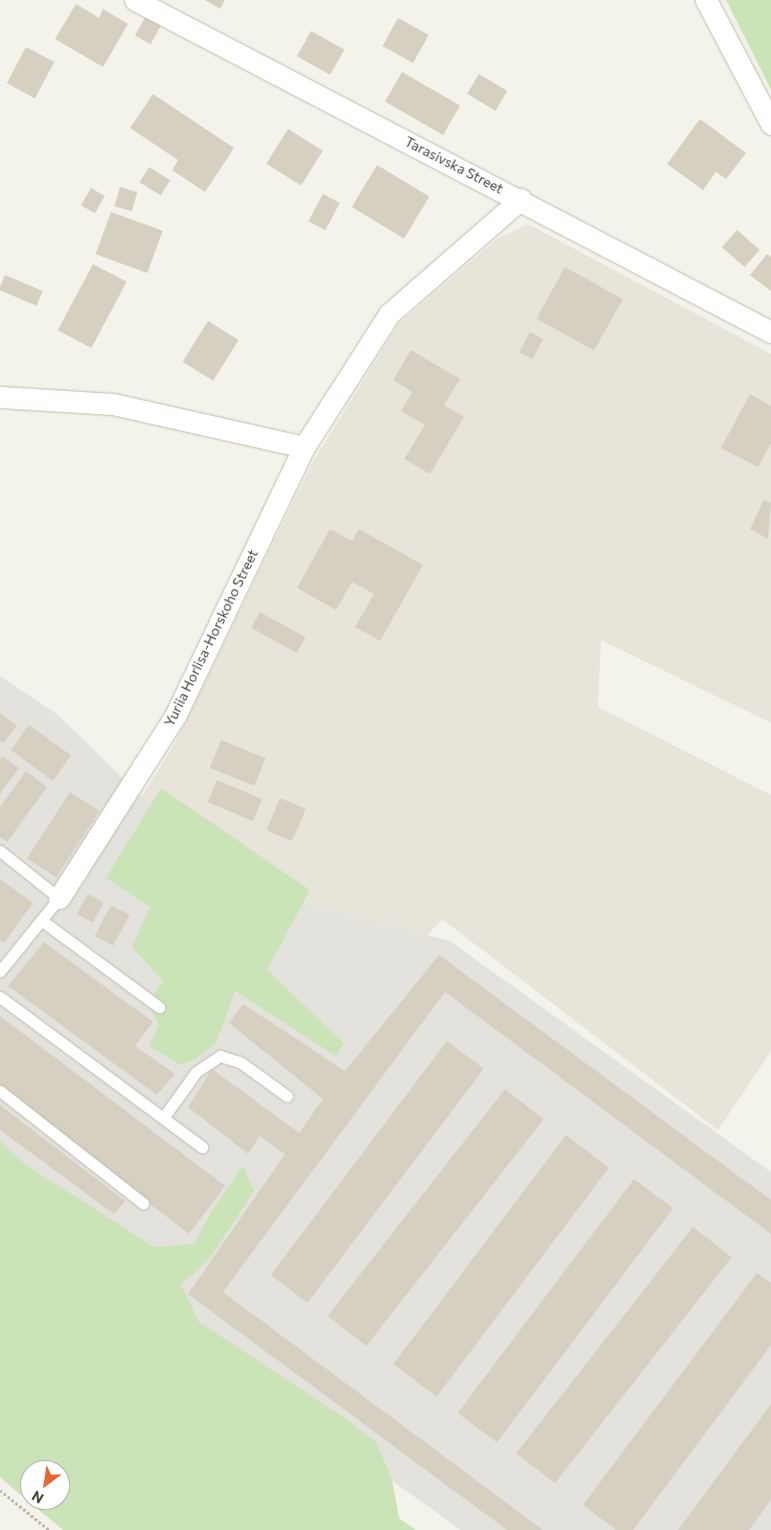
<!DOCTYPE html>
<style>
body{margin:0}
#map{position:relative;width:771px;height:1530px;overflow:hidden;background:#f4f3eb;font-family:Commissioner,sans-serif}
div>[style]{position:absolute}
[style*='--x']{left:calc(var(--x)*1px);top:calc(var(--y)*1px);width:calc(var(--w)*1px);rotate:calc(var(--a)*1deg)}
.residential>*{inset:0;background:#e7e5da}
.industrial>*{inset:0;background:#e4e2dc}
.green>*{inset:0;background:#cae4b8}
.building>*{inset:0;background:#d5d0c1;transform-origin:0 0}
.path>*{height:3px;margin-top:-1.5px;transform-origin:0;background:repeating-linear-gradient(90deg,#bfb9a1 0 2.5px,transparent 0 5px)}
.roads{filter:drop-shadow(0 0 1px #bfbcae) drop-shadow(0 0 1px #bfbcae)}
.service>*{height:11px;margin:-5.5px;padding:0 5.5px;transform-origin:5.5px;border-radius:5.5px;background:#fff}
.minor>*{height:21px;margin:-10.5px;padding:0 10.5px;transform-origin:10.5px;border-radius:10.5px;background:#fff}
span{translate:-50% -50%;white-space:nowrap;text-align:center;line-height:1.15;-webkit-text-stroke:5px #fff;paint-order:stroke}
.street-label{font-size:14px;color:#484439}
.north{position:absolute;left:20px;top:1460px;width:50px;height:50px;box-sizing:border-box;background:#fff;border:1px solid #b6b4b0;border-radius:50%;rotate:211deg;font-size:14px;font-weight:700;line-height:20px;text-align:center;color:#484439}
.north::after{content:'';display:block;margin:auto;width:18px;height:22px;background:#e66630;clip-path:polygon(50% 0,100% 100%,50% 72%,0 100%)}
</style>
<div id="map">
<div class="residential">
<div style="clip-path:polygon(528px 224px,771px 354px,771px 723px,601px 640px,598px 707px,771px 795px,771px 1051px,718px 1130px,442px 919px,332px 1044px,91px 877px,175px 743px,311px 465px,399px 323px,497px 239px)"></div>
</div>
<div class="industrial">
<div style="clip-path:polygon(0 676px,58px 715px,232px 885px,450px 941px,771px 1172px,771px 1530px,461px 1530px,261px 1387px,0 1174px)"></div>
</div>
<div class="green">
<div style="clip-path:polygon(726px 0,771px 0,771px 90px)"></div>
<div style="clip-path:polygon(161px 788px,310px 890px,267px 970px,344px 1043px,336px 1056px,235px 991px,216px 1043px,195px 1059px,180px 1065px,149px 1046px,159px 1025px,148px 1003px,163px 981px,132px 947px,150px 907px,106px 878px)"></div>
<div style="clip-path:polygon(evenodd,0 1141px,26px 1165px,154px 1247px,194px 1244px,212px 1210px,243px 1166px,254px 1191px,210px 1258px,181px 1285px,199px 1322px,343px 1417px,376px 1442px,392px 1479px,399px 1518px,416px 1530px,63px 1530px,3px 1480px,0 1477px,0 1141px,30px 1470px,60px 1470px,60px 1500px,30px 1500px,30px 1470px)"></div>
</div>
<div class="building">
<div style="clip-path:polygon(205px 0,225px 0,220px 9px)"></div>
<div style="clip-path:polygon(76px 4px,99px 18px,103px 9px,128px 24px,103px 67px,55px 39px)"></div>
<div style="left:148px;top:12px;width:18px;height:27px;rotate:29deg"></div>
<div style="left:398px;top:18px;width:35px;height:32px;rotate:29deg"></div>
<div style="left:311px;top:31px;width:38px;height:29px;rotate:29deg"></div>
<div style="left:26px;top:47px;width:32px;height:41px;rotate:28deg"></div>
<div style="left:402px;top:72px;width:67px;height:34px;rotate:30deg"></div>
<div style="left:479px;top:74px;width:33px;height:23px;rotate:31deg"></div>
<div style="clip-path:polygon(153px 94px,234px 148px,205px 192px,172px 170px,178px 160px,130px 128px)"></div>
<div style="clip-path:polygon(700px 119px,746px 153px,726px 179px,716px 172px,703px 190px,667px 164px)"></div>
<div style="left:288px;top:129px;width:41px;height:41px;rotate:32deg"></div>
<div style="left:377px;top:165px;width:61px;height:49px;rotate:31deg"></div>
<div style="left:149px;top:167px;width:25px;height:18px;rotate:32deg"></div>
<div style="left:120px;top:187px;width:18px;height:20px;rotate:16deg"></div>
<div style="left:91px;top:188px;width:16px;height:20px;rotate:30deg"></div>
<div style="left:323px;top:194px;width:19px;height:31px;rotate:28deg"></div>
<div style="left:111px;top:212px;width:55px;height:45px;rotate:20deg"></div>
<div style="left:737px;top:230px;width:30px;height:23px;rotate:41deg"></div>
<div style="clip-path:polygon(767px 254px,771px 257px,771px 291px,750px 275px)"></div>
<div style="left:93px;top:264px;width:38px;height:75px;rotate:28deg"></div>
<div style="left:565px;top:267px;width:66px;height:59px;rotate:29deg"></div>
<div style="left:5px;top:275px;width:41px;height:16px;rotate:23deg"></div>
<div style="left:208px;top:321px;width:36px;height:48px;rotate:32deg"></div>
<div style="left:530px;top:332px;width:15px;height:23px;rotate:28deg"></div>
<div style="clip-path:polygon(411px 350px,460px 379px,444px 405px,464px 417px,430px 474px,404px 459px,425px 425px,401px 411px,412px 392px,393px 380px)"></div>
<div style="clip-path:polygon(750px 394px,771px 406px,771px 443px,758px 467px,721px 448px)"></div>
<div style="clip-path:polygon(764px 500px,771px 503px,768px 539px,750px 529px)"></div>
<div style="clip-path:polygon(330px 529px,352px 541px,359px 529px,423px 565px,380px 641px,355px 627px,374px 594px,352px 582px,336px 610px,297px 588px)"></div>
<div style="left:260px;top:612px;width:52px;height:18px;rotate:29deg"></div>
<div style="clip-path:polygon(0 713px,17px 726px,3px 743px,0 741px)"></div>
<div style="left:29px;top:725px;width:52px;height:31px;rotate:36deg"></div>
<div style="left:221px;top:740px;width:48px;height:30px;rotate:22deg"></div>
<div style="clip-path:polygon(2px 756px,19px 768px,0 794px,0 759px)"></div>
<div style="clip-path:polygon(26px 771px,47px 787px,7px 842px,0 837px,0 807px)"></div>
<div style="left:217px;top:780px;width:49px;height:24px;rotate:23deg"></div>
<div style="left:70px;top:792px;width:35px;height:79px;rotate:33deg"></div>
<div style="left:280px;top:798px;width:28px;height:35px;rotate:23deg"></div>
<div style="clip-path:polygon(0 879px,33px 903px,4px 943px,0 940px)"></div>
<div style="left:88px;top:894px;width:18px;height:23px;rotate:29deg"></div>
<div style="left:111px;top:905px;width:21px;height:35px;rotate:28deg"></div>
<div style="clip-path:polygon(44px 942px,153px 1022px,135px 1046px,175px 1074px,157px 1095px,8px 986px)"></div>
<div style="clip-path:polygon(439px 955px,771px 1200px,771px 1234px,445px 992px,223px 1292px,543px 1530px,507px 1530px,188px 1294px,285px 1154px,260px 1136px,248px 1154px,188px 1107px,212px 1069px,299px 1133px,323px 1099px,229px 1023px,243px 1004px,345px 1071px)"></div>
<div style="left:0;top:1016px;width:282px;height:60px;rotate:37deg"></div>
<div style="left:447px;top:1041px;width:46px;height:293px;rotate:37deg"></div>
<div style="left:505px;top:1089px;width:49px;height:288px;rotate:38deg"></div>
<div style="clip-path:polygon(0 1105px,125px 1201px,114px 1214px,0 1130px)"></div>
<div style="left:566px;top:1135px;width:54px;height:287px;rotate:37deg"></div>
<div style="left:634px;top:1179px;width:49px;height:293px;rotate:37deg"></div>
<div style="left:693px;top:1227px;width:49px;height:287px;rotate:38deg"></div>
<div style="clip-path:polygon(757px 1273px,771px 1283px,771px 1345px,633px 1530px,616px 1530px,583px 1505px)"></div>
<div style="clip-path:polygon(771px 1404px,771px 1500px,749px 1530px,678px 1530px)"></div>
</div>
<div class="path">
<div style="--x:0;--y:1490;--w:63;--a:39.2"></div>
</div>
<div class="roads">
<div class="service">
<div style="--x:0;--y:851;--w:75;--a:38.5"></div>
<div style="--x:59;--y:898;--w:94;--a:128.9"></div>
<div style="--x:41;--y:920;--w:147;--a:36.4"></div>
<div style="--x:0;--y:997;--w:252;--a:36.6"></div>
<div style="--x:0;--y:1091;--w:182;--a:38.1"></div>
<div style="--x:163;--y:1118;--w:57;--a:-54.3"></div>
<div style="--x:196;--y:1072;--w:29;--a:-34"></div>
<div style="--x:220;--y:1056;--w:21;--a:17"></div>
<div style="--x:240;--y:1062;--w:58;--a:35.9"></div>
</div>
<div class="minor">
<div style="--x:135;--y:0;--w:717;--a:27.57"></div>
<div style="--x:706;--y:0;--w:140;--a:62.3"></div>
<div style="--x:0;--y:397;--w:113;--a:3.5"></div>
<div style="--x:113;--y:404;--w:196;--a:12.7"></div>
<div style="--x:59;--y:898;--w:218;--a:-57.5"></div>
<div style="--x:176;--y:714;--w:296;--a:-64.4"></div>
<div style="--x:304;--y:447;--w:158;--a:-57.4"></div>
<div style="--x:389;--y:314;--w:175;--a:-41.1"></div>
</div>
</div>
<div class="street-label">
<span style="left:454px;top:165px;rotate:27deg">Tarasivska Street</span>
<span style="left:211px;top:638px;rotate:-64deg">Yuriia Horlisa-Horskoho Street</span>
</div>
<div class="north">N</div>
</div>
